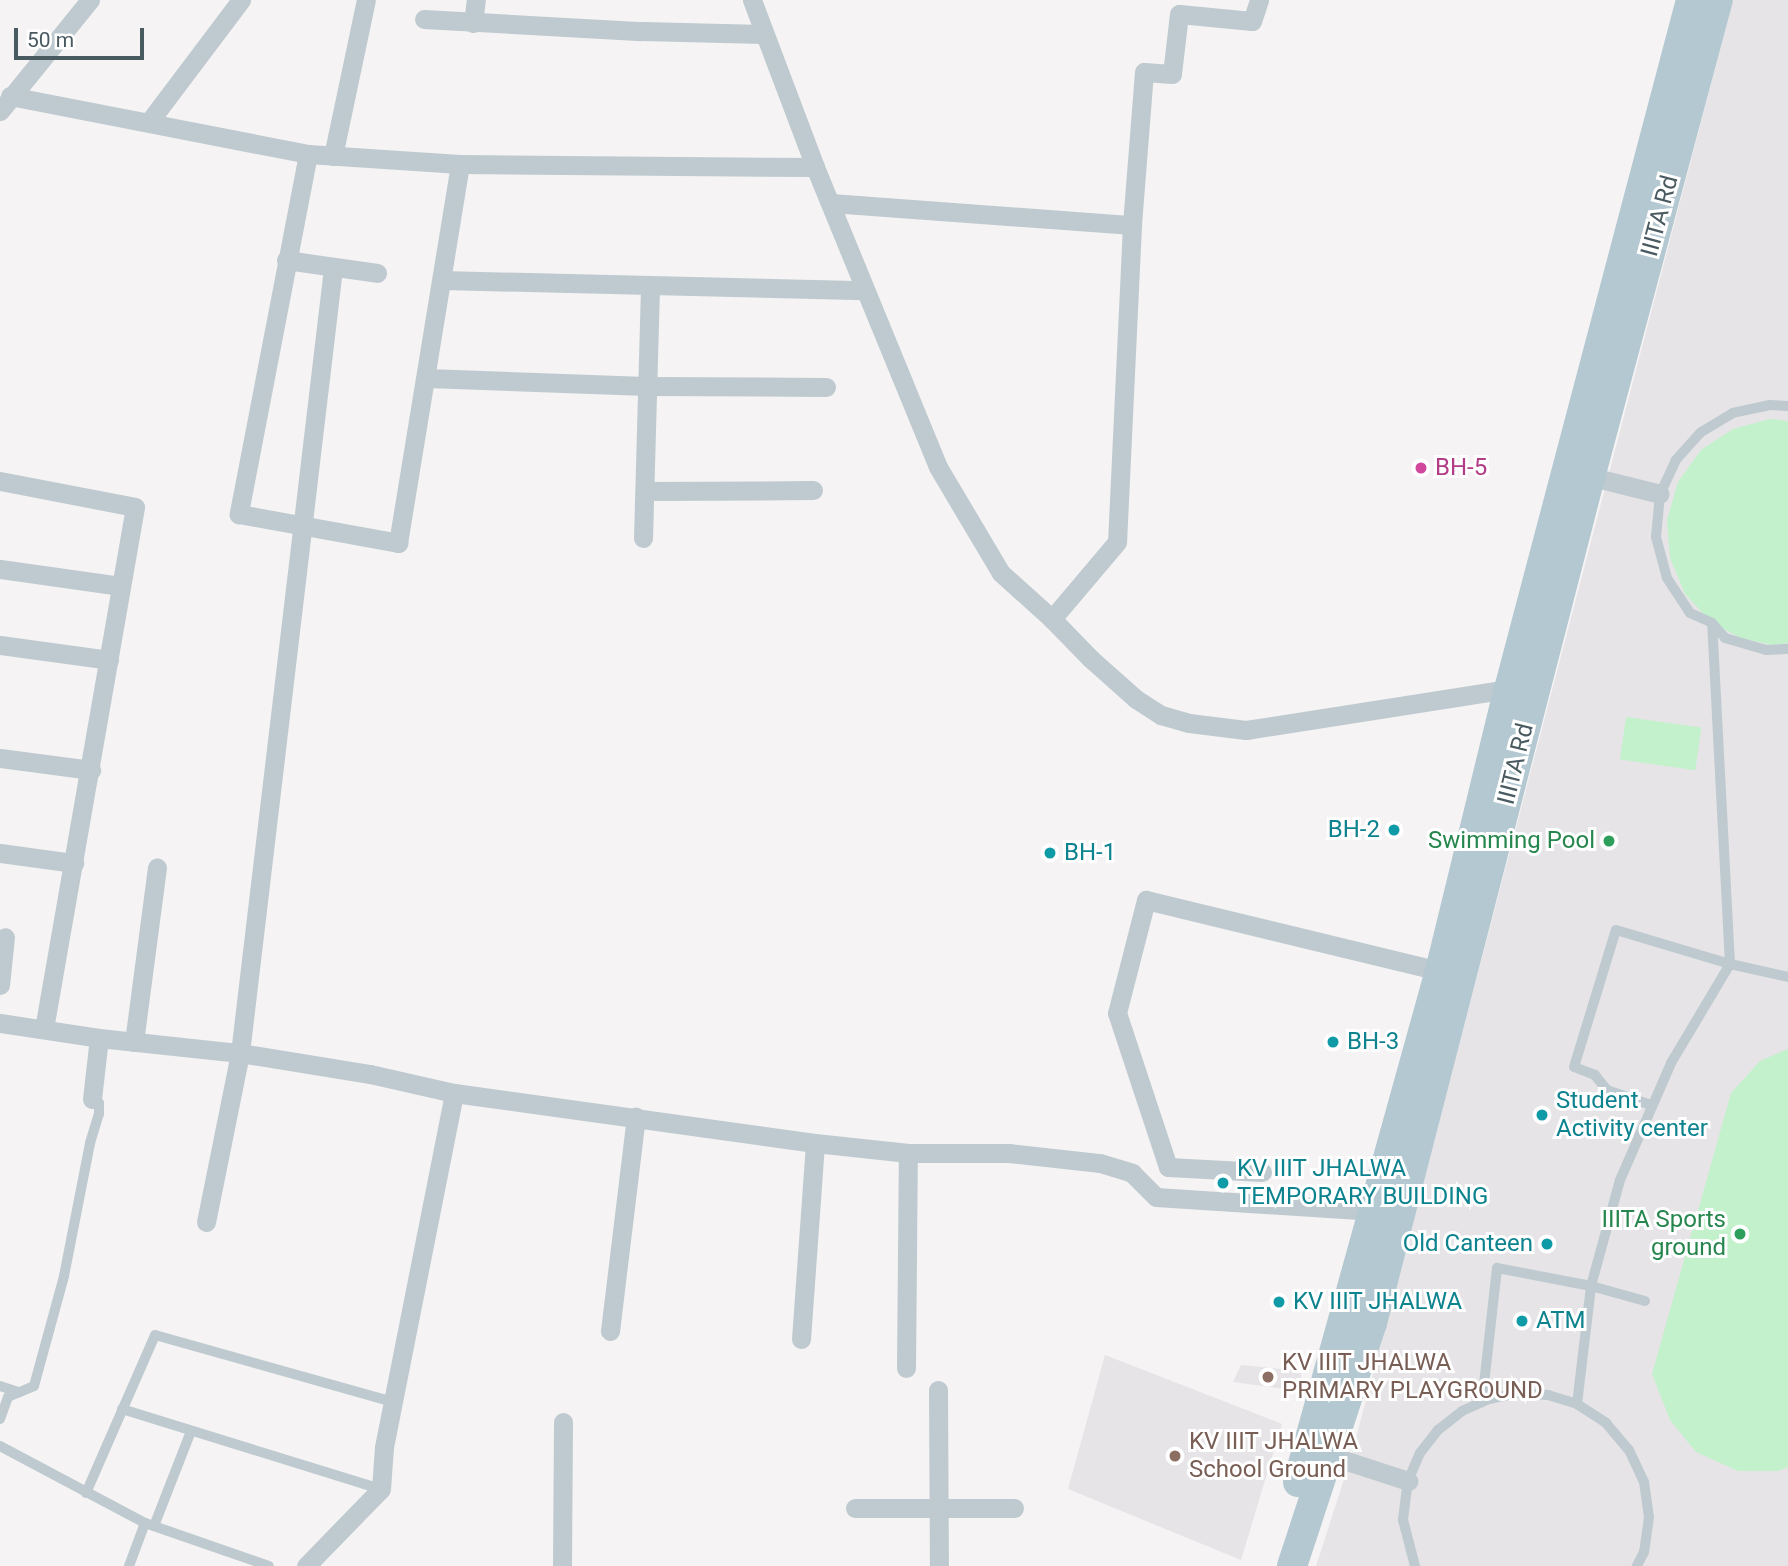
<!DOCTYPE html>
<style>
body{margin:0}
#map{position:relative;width:1788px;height:1566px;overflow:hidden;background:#f5f3f3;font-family:Roboto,sans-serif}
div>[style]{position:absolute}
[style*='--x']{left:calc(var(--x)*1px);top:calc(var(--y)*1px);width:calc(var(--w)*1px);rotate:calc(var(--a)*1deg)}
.education>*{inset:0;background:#e6e4e6}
.green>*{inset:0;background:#c3f1cc;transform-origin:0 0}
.service>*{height:10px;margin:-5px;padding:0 5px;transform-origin:5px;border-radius:5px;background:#becacf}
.minor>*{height:19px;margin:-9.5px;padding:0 9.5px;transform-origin:9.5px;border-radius:9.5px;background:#becacf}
.primary>*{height:30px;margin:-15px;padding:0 15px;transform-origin:15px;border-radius:15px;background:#b3c8d1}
.dots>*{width:19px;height:19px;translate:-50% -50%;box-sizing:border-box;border:4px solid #fff;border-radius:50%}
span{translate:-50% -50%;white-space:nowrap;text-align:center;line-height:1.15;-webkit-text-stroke:6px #fff;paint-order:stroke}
.street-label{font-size:24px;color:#4a5a61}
.hotel-label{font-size:24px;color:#b23c85}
.left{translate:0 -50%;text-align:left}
.culture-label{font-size:24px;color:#0d838f}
.right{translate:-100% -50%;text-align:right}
.leisure-label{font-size:24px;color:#27864d}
.education-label{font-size:24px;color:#785e54}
.scale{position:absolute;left:14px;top:28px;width:130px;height:32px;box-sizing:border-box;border:4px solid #4a5a61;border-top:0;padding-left:9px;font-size:21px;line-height:24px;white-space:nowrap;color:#4a5a61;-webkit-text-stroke:5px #fff;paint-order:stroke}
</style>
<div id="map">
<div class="education">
<div style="clip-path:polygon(1733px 0,1788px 0,1788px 1566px,1316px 1566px,1350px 1461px)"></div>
<div style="clip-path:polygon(1105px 1355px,1282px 1424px,1241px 1560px,1068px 1489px)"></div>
<div style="clip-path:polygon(1241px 1365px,1301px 1371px,1301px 1391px,1233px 1382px)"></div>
</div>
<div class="green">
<div style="clip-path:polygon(1770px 419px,1788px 421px,1788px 643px,1772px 645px,1741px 638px,1712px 623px,1685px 594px,1670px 558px,1667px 520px,1678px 482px,1701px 450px,1733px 429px)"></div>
<div style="left:1626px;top:717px;width:76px;height:43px;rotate:8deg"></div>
<div style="clip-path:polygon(1788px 1049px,1788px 1467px,1778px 1471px,1738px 1471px,1696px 1452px,1670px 1420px,1652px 1374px,1731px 1093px,1760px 1061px)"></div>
</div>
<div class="service">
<div style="--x:1788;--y:406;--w:18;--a:-177"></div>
<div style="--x:1770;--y:405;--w:38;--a:168"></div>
<div style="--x:1733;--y:413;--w:37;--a:149"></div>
<div style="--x:1701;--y:432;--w:38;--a:132"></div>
<div style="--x:1676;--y:460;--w:38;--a:115"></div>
<div style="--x:1660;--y:494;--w:43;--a:95.3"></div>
<div style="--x:1656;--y:537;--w:42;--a:75"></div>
<div style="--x:1667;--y:578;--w:42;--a:56.7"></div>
<div style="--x:1690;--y:613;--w:24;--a:24"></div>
<div style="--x:1712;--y:623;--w:20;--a:49"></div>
<div style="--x:1725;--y:638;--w:43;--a:16.3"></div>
<div style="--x:1766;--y:650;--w:22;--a:-3"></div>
<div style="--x:1651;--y:1105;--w:46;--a:-161.2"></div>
<div style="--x:1607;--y:1090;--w:19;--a:-129"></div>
<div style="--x:1595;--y:1075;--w:22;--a:-159"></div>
<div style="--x:1574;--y:1067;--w:143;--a:-73"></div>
<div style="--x:1616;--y:930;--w:119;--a:16.6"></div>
<div style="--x:1730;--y:964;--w:341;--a:-93"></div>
<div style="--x:0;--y:1386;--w:20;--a:18"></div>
<div style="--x:1482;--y:1402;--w:135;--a:-83.6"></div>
<div style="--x:1497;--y:1268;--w:96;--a:10.8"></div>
<div style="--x:1591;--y:1286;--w:56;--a:15.5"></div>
<div style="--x:1577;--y:1404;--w:119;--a:-83.2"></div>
<div style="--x:1591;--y:1286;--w:110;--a:-74.7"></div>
<div style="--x:1620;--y:1180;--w:128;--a:-66.4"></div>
<div style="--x:1671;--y:1063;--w:115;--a:-59.2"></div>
<div style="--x:1730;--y:964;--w:59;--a:12.6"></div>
<div style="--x:122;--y:1409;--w:271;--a:17.2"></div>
<div style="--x:0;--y:1419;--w:23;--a:-70"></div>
<div style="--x:8;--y:1397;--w:28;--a:-23"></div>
<div style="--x:34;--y:1386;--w:114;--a:-74.7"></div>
<div style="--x:64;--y:1276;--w:136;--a:-78.9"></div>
<div style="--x:90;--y:1143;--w:30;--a:-73"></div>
<div style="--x:99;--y:1114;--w:11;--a:-90"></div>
<div style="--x:99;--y:1103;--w:8;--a:-150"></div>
<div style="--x:0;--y:1446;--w:164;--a:28"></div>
<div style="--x:145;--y:1523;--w:46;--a:110.4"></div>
<div style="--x:86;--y:1493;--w:172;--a:-66.4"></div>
<div style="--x:155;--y:1335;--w:247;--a:15.7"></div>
<div style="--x:145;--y:1523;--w:131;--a:19.1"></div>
<div style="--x:154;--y:1526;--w:102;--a:-68.7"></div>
<div style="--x:1415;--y:1566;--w:48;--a:-104.6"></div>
<div style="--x:1403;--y:1520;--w:39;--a:-83"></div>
<div style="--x:1408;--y:1481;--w:30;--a:-67"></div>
<div style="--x:1420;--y:1453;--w:29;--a:-52"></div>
<div style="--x:1438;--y:1430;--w:31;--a:-38"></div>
<div style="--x:1462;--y:1411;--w:30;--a:-24"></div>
<div style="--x:1489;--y:1399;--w:30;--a:-12"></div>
<div style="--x:1518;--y:1393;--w:30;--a:4"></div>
<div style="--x:1548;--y:1395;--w:30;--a:17"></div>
<div style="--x:1577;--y:1404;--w:35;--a:33"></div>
<div style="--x:1606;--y:1423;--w:35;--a:50"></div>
<div style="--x:1629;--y:1450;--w:35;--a:65"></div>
<div style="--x:1644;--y:1482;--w:35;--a:82"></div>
<div style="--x:1649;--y:1517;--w:35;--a:98"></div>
<div style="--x:1644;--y:1552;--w:16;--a:117"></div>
</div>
<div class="minor">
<div style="--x:752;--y:0;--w:178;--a:69.3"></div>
<div style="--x:815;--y:167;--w:324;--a:67.7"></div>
<div style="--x:938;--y:467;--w:123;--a:59.3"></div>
<div style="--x:1001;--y:573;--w:69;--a:42"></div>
<div style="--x:1259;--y:0;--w:22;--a:108"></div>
<div style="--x:1252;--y:21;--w:73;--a:-174.5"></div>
<div style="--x:1179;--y:14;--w:60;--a:96.7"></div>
<div style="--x:1172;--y:74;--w:28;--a:-176"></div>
<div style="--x:1144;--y:72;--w:153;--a:94.5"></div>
<div style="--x:1132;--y:225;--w:317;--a:92.7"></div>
<div style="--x:1117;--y:542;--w:101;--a:130.2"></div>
<div style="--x:1052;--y:619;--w:56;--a:45.7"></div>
<div style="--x:1091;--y:659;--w:60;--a:41.6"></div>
<div style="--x:1136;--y:699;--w:30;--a:33"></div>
<div style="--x:1161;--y:715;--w:29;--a:16"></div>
<div style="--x:1189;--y:723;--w:57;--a:7"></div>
<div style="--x:1246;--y:730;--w:266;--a:-8.9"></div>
<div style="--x:424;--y:19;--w:218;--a:3.2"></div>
<div style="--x:642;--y:31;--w:122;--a:1.4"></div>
<div style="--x:473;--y:23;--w:23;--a:-83"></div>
<div style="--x:10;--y:96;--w:304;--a:11"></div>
<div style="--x:308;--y:154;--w:152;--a:3.8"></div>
<div style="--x:460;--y:164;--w:355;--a:0.5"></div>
<div style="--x:0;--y:111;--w:143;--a:-51"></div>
<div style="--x:149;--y:122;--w:153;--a:-53"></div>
<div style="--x:308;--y:154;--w:367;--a:100.9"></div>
<div style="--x:239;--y:514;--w:162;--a:10.3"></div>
<div style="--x:398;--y:543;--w:384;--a:-80.7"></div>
<div style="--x:333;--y:156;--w:159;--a:-78.1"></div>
<div style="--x:831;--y:203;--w:302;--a:4.2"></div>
<div style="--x:286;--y:260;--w:92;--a:8.1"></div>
<div style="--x:442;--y:280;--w:423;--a:1.4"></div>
<div style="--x:427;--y:378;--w:219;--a:2.1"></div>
<div style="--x:646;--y:386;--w:180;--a:0.3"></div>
<div style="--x:1580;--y:474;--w:82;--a:14"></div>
<div style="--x:0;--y:481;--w:137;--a:10.9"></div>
<div style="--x:135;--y:507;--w:530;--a:99.89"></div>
<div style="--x:645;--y:491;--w:168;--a:-0.3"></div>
<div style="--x:643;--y:538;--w:251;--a:-88.4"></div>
<div style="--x:0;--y:569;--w:122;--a:8"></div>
<div style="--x:0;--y:645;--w:110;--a:7.8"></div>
<div style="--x:0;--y:758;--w:92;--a:7.5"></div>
<div style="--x:0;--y:853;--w:75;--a:7.7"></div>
<div style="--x:0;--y:985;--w:48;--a:-84.1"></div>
<div style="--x:0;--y:1023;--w:100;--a:8.6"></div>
<div style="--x:99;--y:1038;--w:142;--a:6.1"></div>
<div style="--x:240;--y:1053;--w:132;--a:9.2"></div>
<div style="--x:370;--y:1074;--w:86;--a:12.7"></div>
<div style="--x:454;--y:1093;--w:364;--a:7.9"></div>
<div style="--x:815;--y:1143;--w:94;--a:6.1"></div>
<div style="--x:908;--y:1153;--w:101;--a:0"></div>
<div style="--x:1009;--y:1153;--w:92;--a:6.3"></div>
<div style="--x:1100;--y:1163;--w:34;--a:17"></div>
<div style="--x:1132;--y:1173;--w:34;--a:45"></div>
<div style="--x:1156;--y:1197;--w:219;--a:3.7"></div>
<div style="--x:134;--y:1042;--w:176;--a:-82.5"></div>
<div style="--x:92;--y:1099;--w:61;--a:-83.5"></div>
<div style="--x:1262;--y:1172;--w:94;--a:-177"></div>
<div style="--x:1168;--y:1167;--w:162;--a:-108.3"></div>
<div style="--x:1117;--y:1013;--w:117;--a:-75.6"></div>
<div style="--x:1146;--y:900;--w:302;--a:13.6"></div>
<div style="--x:206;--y:1222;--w:172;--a:-78.6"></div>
<div style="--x:240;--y:1053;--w:790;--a:-83.24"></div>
<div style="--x:610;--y:1331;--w:216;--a:-83.1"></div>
<div style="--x:801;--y:1339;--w:196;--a:-85.9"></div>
<div style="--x:906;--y:1368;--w:215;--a:-89.5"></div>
<div style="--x:938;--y:1390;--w:176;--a:89.7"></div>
<div style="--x:1319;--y:1452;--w:94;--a:18"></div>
<div style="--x:855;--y:1508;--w:159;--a:0"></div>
<div style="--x:306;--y:1566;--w:107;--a:-45.8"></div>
<div style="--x:381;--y:1489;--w:42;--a:-85.9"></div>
<div style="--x:384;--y:1447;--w:361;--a:-78.8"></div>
<div style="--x:562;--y:1566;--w:144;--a:-89.6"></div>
</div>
<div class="primary">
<div style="--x:1298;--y:1482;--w:530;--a:-74.47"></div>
<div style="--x:1440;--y:971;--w:290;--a:-76.3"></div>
<div style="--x:1509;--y:689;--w:713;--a:-75.2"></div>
<div style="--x:1292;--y:1566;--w:256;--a:-71.8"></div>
<div style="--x:1372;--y:1323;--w:874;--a:-75.55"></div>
<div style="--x:1590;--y:477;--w:494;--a:-75"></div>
</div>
<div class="dots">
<div style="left:1421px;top:468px;background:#d1479c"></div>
<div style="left:1394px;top:830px;background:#0f9aa8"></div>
<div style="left:1609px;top:841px;background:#2e9e5b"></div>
<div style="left:1050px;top:853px;background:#0f9aa8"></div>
<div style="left:1333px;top:1042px;background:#0f9aa8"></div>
<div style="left:1542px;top:1115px;background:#0f9aa8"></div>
<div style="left:1223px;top:1183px;background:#0f9aa8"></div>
<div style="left:1740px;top:1234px;background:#2e9e5b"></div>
<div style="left:1547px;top:1244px;background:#0f9aa8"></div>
<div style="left:1279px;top:1302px;background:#0f9aa8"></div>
<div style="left:1522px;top:1321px;background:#0f9aa8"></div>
<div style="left:1268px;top:1377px;background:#8d6e63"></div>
<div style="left:1175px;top:1456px;background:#8d6e63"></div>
</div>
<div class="street-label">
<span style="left:1660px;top:216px;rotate:-75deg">IIITA Rd</span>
<span style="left:1516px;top:764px;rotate:-76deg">IIITA Rd</span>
</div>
<div class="hotel-label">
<span class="left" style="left:1435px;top:468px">BH-5</span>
</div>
<div class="culture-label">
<span class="right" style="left:1380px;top:830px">BH-2</span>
<span class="left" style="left:1064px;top:853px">BH-1</span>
<span class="left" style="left:1347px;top:1042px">BH-3</span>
<span class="left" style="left:1556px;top:1115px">Student<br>Activity center</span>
<span class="left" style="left:1237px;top:1183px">KV IIIT JHALWA<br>TEMPORARY BUILDING</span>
<span class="right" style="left:1533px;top:1244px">Old Canteen</span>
<span class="left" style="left:1293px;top:1302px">KV IIIT JHALWA</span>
<span class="left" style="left:1536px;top:1321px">ATM</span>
</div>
<div class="leisure-label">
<span class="right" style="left:1595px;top:841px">Swimming Pool</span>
<span class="right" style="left:1726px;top:1234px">IIITA Sports<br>ground</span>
</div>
<div class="education-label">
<span class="left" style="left:1282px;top:1377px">KV IIIT JHALWA<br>PRIMARY PLAYGROUND</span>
<span class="left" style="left:1189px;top:1456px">KV IIIT JHALWA<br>School Ground</span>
</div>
<div class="scale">50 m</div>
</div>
